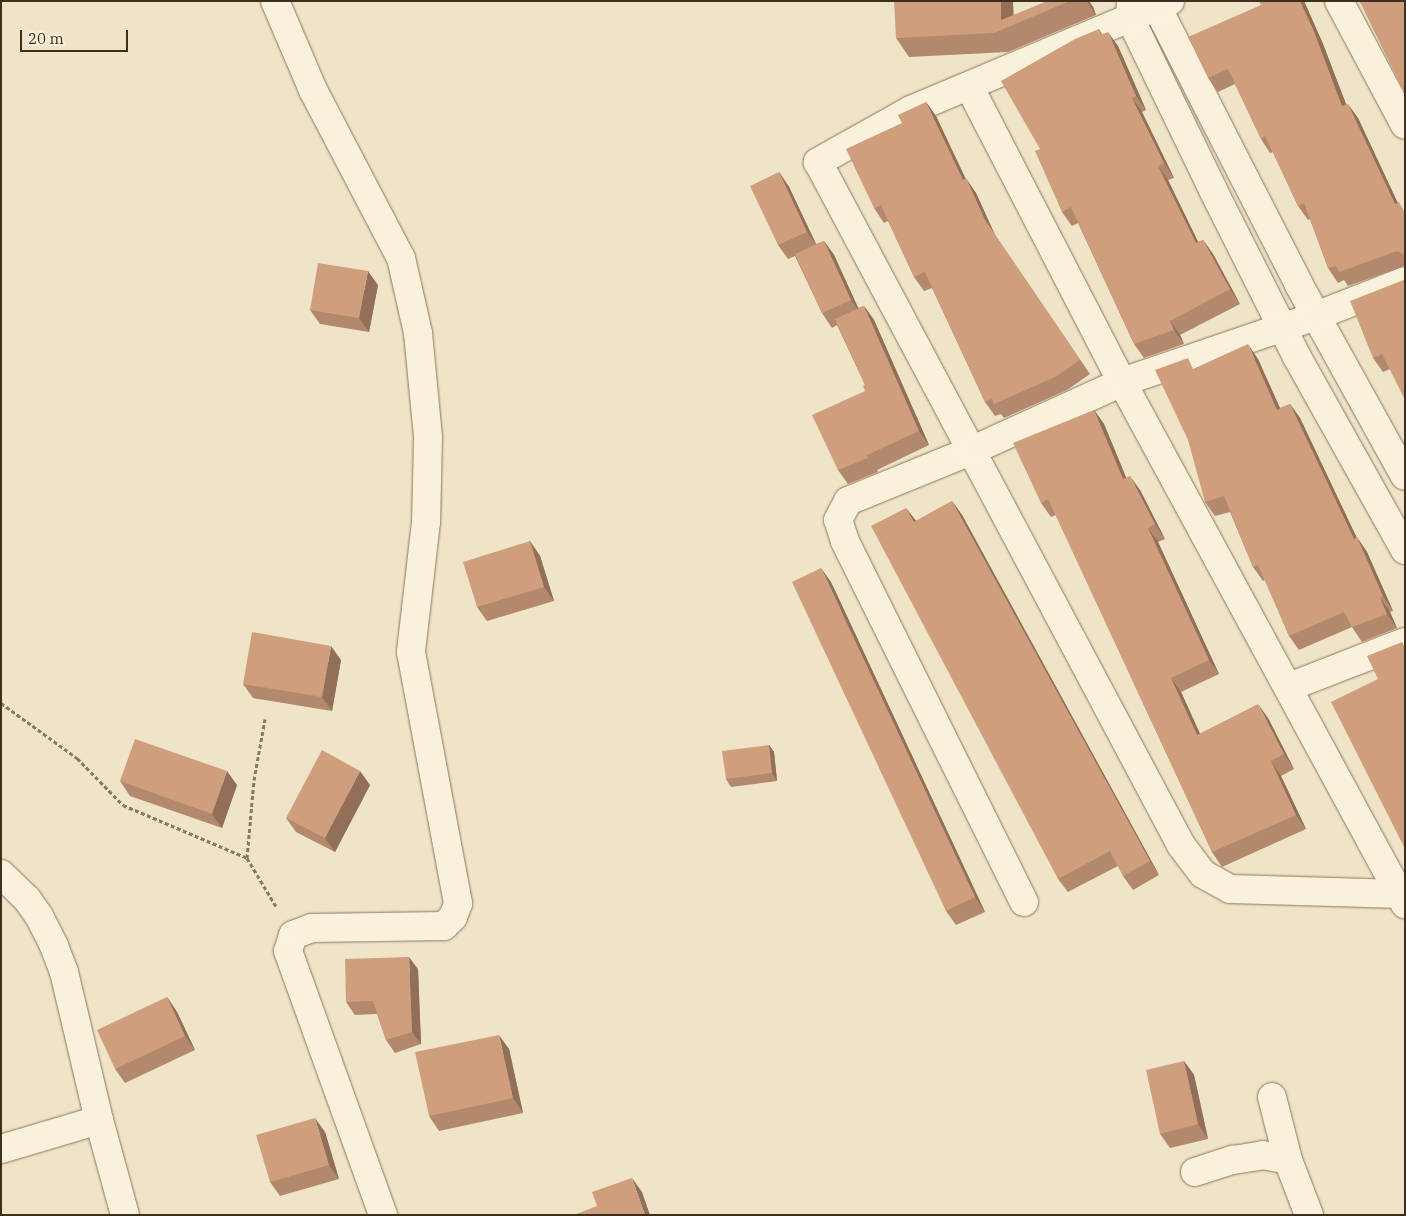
<!DOCTYPE html>
<style>
body{margin:0}
#map{position:relative;width:1406px;height:1216px;overflow:hidden;background:#f0e4c8;font-family:"IBM Plex Serif",serif}
div>[style]{position:absolute}
[style*='--x']{left:calc(var(--x)*1px);top:calc(var(--y)*1px);width:calc(var(--w)*1px);rotate:calc(var(--a)*1deg)}
.path>*{height:3px;margin-top:-1.5px;transform-origin:0;background:repeating-linear-gradient(90deg,#8d765c 0 4px,transparent 0 6.5px)}
.roads{filter:drop-shadow(0 0 1px #8d765c) drop-shadow(0 0 1px #8d765c)}
.minor>*{height:28px;margin:-14px;padding:0 14px;transform-origin:14px;border-radius:14px;background:#faf1dc}
.wall>*{inset:0;background:#b2896c}
.shaded-wall>*{inset:0;background:#916f58}
.building>*{inset:0;background:#cf9f7d}
span{translate:-50% -50%;white-space:nowrap;text-align:center;line-height:1.15;-webkit-text-stroke:4px #f7eed8;paint-order:stroke}
.frame{position:absolute;inset:0;border:2px solid #3d2e20;pointer-events:none}
.scale{position:absolute;left:20px;top:30px;width:108px;height:22px;box-sizing:border-box;border:2px solid #3d2e20;border-top:0;padding-left:6px;font-size:15px;line-height:18px;white-space:nowrap;color:#3d2e20;-webkit-text-stroke:4px #f7eed8;paint-order:stroke}
</style>
<div id="map">
<div class="path">
<div style="--x:1;--y:703;--w:94;--a:35.9"></div>
<div style="--x:77;--y:758;--w:66;--a:45.6"></div>
<div style="--x:123;--y:805;--w:135;--a:23.1"></div>
<div style="--x:247;--y:858;--w:58;--a:59"></div>
<div style="--x:247;--y:858;--w:78;--a:-84.9"></div>
<div style="--x:254;--y:780;--w:62;--a:-79.8"></div>
</div>
<div class="roads">
<div class="minor">
<div style="--x:275;--y:1;--w:97;--a:66.9"></div>
<div style="--x:313;--y:90;--w:190;--a:62.4"></div>
<div style="--x:401;--y:258;--w:77;--a:77.2"></div>
<div style="--x:418;--y:333;--w:104;--a:84.5"></div>
<div style="--x:428;--y:437;--w:85;--a:91.3"></div>
<div style="--x:426;--y:522;--w:131;--a:96.6"></div>
<div style="--x:411;--y:652;--w:256;--a:79.4"></div>
<div style="--x:458;--y:904;--w:14;--a:111"></div>
<div style="--x:453;--y:917;--w:13;--a:135"></div>
<div style="--x:444;--y:926;--w:132;--a:179.1"></div>
<div style="--x:312;--y:928;--w:20;--a:160"></div>
<div style="--x:293;--y:935;--w:17;--a:107"></div>
<div style="--x:288;--y:951;--w:281;--a:70.2"></div>
<div style="--x:1131;--y:1;--w:17;--a:93"></div>
<div style="--x:1130;--y:18;--w:191;--a:64.2"></div>
<div style="--x:1213;--y:190;--w:187;--a:63.3"></div>
<div style="--x:1297;--y:357;--w:221;--a:60.8"></div>
<div style="--x:1150;--y:1;--w:9;--a:41"></div>
<div style="--x:1157;--y:7;--w:312;--a:62.9"></div>
<div style="--x:1299;--y:285;--w:218;--a:61"></div>
<div style="--x:1170;--y:1;--w:281;--a:157.2"></div>
<div style="--x:911;--y:110;--w:107;--a:150.8"></div>
<div style="--x:818;--y:162;--w:773;--a:62.01"></div>
<div style="--x:1181;--y:845;--w:36;--a:53"></div>
<div style="--x:1203;--y:874;--w:31;--a:29"></div>
<div style="--x:1230;--y:889;--w:170;--a:1.7"></div>
<div style="--x:1339;--y:1;--w:140;--a:62"></div>
<div style="--x:969;--y:86;--w:333;--a:62.7"></div>
<div style="--x:1122;--y:382;--w:594;--a:61.54"></div>
<div style="--x:1289;--y:687;--w:124;--a:-21.2"></div>
<div style="--x:1;--y:874;--w:36;--a:44"></div>
<div style="--x:27;--y:899;--w:21;--a:55"></div>
<div style="--x:39;--y:916;--w:34;--a:63"></div>
<div style="--x:54;--y:946;--w:28;--a:69"></div>
<div style="--x:64;--y:972;--w:152;--a:76.7"></div>
<div style="--x:99;--y:1120;--w:98;--a:74.7"></div>
<div style="--x:1024;--y:902;--w:403;--a:-116.4"></div>
<div style="--x:845;--y:541;--w:22;--a:-108"></div>
<div style="--x:838;--y:520;--w:21;--a:-62"></div>
<div style="--x:848;--y:501;--w:135;--a:-22.2"></div>
<div style="--x:973;--y:450;--w:164;--a:-24.5"></div>
<div style="--x:1122;--y:382;--w:205;--a:-18.8"></div>
<div style="--x:1316;--y:316;--w:96;--a:-21.5"></div>
<div style="--x:1272;--y:1097;--w:65;--a:75.7"></div>
<div style="--x:1288;--y:1160;--w:59;--a:69.1"></div>
<div style="--x:1;--y:1149;--w:102;--a:-16.5"></div>
<div style="--x:1195;--y:1172;--w:40;--a:-18"></div>
<div style="--x:1233;--y:1160;--w:30;--a:-9"></div>
<div style="--x:1263;--y:1155;--w:25;--a:11"></div>
</div>
</div>
<div class="wall">
<div style="clip-path:polygon(1048px 1px,1089px 1px,1093px 7px,1096px 15px,1008px 52px,909px 57px,896px 38px,1014px 15px)"></div>
<div style="clip-path:polygon(1259px 1px,1304px 1px,1323px 44px,1346px 104px,1358px 118px,1397px 202px,1405px 213px,1405px 266px,1348px 286px,1344px 280px,1338px 283px,1328px 268px,1310px 219px,1308px 220px,1298px 206px,1273px 152px,1270px 153px,1261px 139px,1235px 84px,1218px 92px,1208px 78px,1261px 5px)"></div>
<div style="clip-path:polygon(1099px 29px,1102px 34px,1118px 46px,1146px 110px,1142px 112px,1174px 178px,1168px 180px,1198px 242px,1203px 240px,1213px 254px,1240px 304px,1180px 335px,1184px 344px,1144px 358px,1134px 344px,1078px 223px,1072px 226px,1062px 212px,1040px 149px)"></div>
<div style="clip-path:polygon(926px 102px,936px 116px,965px 179px,976px 193px,995px 235px,1090px 374px,1067px 390px,1004px 418px,1001px 414px,995px 416px,985px 402px,932px 288px,924px 291px,914px 277px,888px 221px,884px 223px,874px 208px,902px 123px)"></div>
<div style="clip-path:polygon(779px 172px,789px 187px,816px 244px,824px 241px,834px 255px,858px 308px,864px 306px,874px 320px,929px 445px,877px 470px,878px 472px,848px 484px,838px 470px,865px 391px,865px 385px,837px 325px,832px 328px,822px 313px,795px 256px,788px 259px,778px 245px)"></div>
<div style="clip-path:polygon(1401px 281px,1390px 369px,1383px 372px,1373px 358px)"></div>
<div style="clip-path:polygon(378px 285px,369px 332px,320px 324px,310px 310px)"></div>
<div style="clip-path:polygon(1258px 359px,1280px 408px,1290px 404px,1300px 418px,1357px 538px,1367px 552px,1393px 611px,1390px 612px,1397px 628px,1362px 642px,1352px 627px,1299px 650px,1289px 636px,1265px 580px,1263px 581px,1253px 567px,1230px 512px,1215px 516px,1205px 502px,1195px 368px)"></div>
<div style="clip-path:polygon(1094px 410px,1104px 424px,1126px 478px,1140px 490px,1165px 539px,1158px 542px,1219px 674px,1181px 692px,1200px 734px,1268px 718px,1294px 769px,1281px 776px,1306px 829px,1222px 867px,1212px 852px,1056px 515px,1051px 517px,1041px 503px)"></div>
<div style="clip-path:polygon(952px 501px,962px 515px,1159px 875px,1133px 890px,1123px 876px,1118px 866px,1068px 892px,1058px 879px,906px 508px,916px 521px)"></div>
<div style="clip-path:polygon(530px 541px,540px 556px,554px 601px,487px 621px,477px 607px)"></div>
<div style="clip-path:polygon(831px 582px,985px 912px,956px 925px,946px 911px)"></div>
<div style="clip-path:polygon(341px 660px,332px 711px,253px 698px,243px 684px)"></div>
<div style="clip-path:polygon(769px 745px,774px 752px,777px 781px,731px 787px,726px 779px)"></div>
<div style="clip-path:polygon(120px 781px,237px 785px,222px 828px,130px 796px)"></div>
<div style="clip-path:polygon(370px 785px,335px 852px,296px 832px,286px 818px)"></div>
<div style="clip-path:polygon(418px 969px,421px 1044px,395px 1053px,386px 1040px,377px 1014px,355px 1015px,346px 1002px)"></div>
<div style="clip-path:polygon(167px 997px,177px 1012px,195px 1050px,125px 1083px,115px 1069px)"></div>
<div style="clip-path:polygon(509px 1049px,523px 1113px,439px 1131px,429px 1116px)"></div>
<div style="clip-path:polygon(1184px 1061px,1194px 1075px,1208px 1139px,1170px 1148px,1160px 1134px)"></div>
<div style="clip-path:polygon(325px 1132px,339px 1179px,280px 1196px,270px 1182px)"></div>
</div>
<div class="shaded-wall">
<div style="clip-path:polygon(1001px 1px,1013px 1px,1014px 25px,1001px 20px)"></div>
<div style="clip-path:polygon(1087px 1px,1089px 1px,1093px 7px,1096px 15px)"></div>
<div style="clip-path:polygon(1300px 1px,1304px 1px,1323px 44px,1352px 120px,1342px 106px)"></div>
<div style="clip-path:polygon(1108px 32px,1118px 46px,1146px 110px,1136px 96px)"></div>
<div style="clip-path:polygon(1132px 98px,1142px 112px,1174px 178px,1164px 163px)"></div>
<div style="clip-path:polygon(926px 102px,936px 116px,973px 194px,963px 180px)"></div>
<div style="clip-path:polygon(1348px 104px,1358px 118px,1405px 218px,1395px 204px)"></div>
<div style="clip-path:polygon(1158px 166px,1168px 180px,1206px 258px,1196px 243px)"></div>
<div style="clip-path:polygon(779px 172px,789px 187px,817px 246px,807px 232px)"></div>
<div style="clip-path:polygon(966px 178px,976px 193px,995px 235px,1090px 374px,985px 220px)"></div>
<div style="clip-path:polygon(1203px 240px,1213px 254px,1240px 304px,1230px 289px)"></div>
<div style="clip-path:polygon(824px 241px,834px 255px,861px 314px,851px 300px)"></div>
<div style="clip-path:polygon(368px 271px,378px 285px,369px 332px,359px 318px)"></div>
<div style="clip-path:polygon(864px 306px,874px 320px,929px 445px,919px 431px)"></div>
<div style="clip-path:polygon(1170px 321px,1180px 335px,1184px 344px,1174px 330px)"></div>
<div style="clip-path:polygon(1248px 344px,1258px 359px,1287px 424px,1277px 410px)"></div>
<div style="clip-path:polygon(1290px 404px,1300px 418px,1361px 547px,1357px 537px,1367px 552px,1393px 611px,1383px 596px,1354px 539px)"></div>
<div style="clip-path:polygon(1094px 410px,1104px 424px,1133px 494px,1123px 479px)"></div>
<div style="clip-path:polygon(1130px 476px,1140px 490px,1165px 539px,1155px 524px)"></div>
<div style="clip-path:polygon(952px 501px,962px 515px,1159px 875px,1150px 861px)"></div>
<div style="clip-path:polygon(906px 508px,916px 521px,914px 522px)"></div>
<div style="clip-path:polygon(1148px 528px,1158px 542px,1219px 674px,1209px 660px)"></div>
<div style="clip-path:polygon(530px 541px,540px 556px,554px 601px,544px 587px)"></div>
<div style="clip-path:polygon(821px 568px,831px 582px,985px 912px,975px 897px)"></div>
<div style="clip-path:polygon(1380px 598px,1390px 612px,1397px 628px,1387px 614px)"></div>
<div style="clip-path:polygon(331px 646px,341px 660px,332px 711px,322px 697px)"></div>
<div style="clip-path:polygon(1171px 678px,1181px 692px,1207px 749px,1197px 735px)"></div>
<div style="clip-path:polygon(1258px 704px,1268px 718px,1294px 769px,1284px 754px)"></div>
<div style="clip-path:polygon(769px 745px,774px 752px,777px 781px,772px 773px)"></div>
<div style="clip-path:polygon(1271px 761px,1281px 776px,1306px 829px,1296px 815px)"></div>
<div style="clip-path:polygon(227px 771px,237px 785px,222px 828px,212px 814px)"></div>
<div style="clip-path:polygon(360px 771px,370px 785px,335px 852px,325px 838px)"></div>
<div style="clip-path:polygon(409px 957px,418px 969px,421px 1044px,412px 1032px)"></div>
<div style="clip-path:polygon(167px 997px,177px 1012px,195px 1050px,185px 1036px)"></div>
<div style="clip-path:polygon(499px 1035px,509px 1049px,523px 1113px,513px 1098px)"></div>
<div style="clip-path:polygon(1184px 1061px,1194px 1075px,1208px 1139px,1198px 1124px)"></div>
<div style="clip-path:polygon(315px 1118px,325px 1132px,339px 1179px,329px 1165px)"></div>
<div style="clip-path:polygon(632px 1178px,642px 1192px,650px 1215px,645px 1215px)"></div>
</div>
<div class="building">
<div style="clip-path:polygon(894px 1px,1001px 1px,1001px 20px,1048px 1px,1070px 1px,994px 33px,896px 38px)"></div>
<div style="clip-path:polygon(1259px 1px,1300px 1px,1313px 29px,1342px 106px,1348px 104px,1395px 204px,1399px 202px,1405px 213px,1405px 255px,1397px 251px,1339px 272px,1336px 266px,1328px 268px,1304px 203px,1298px 206px,1265px 136px,1261px 139px,1228px 69px,1208px 78px,1188px 37px,1261px 5px)"></div>
<div style="clip-path:polygon(1359px 1px,1405px 1px,1405px 95px,1361px 4px)"></div>
<div style="clip-path:polygon(1099px 29px,1101px 35px,1108px 32px,1136px 96px,1132px 98px,1164px 163px,1158px 166px,1196px 243px,1203px 240px,1230px 289px,1170px 321px,1174px 330px,1134px 344px,1071px 207px,1062px 212px,1035px 151px,1040px 149px,1001px 81px,1075px 39px)"></div>
<div style="clip-path:polygon(926px 102px,963px 180px,966px 178px,985px 220px,1080px 360px,1057px 376px,994px 404px,992px 399px,985px 402px,925px 272px,914px 277px,881px 205px,874px 208px,846px 149px,902px 123px,898px 115px)"></div>
<div style="clip-path:polygon(779px 172px,807px 232px,778px 245px,750px 186px)"></div>
<div style="clip-path:polygon(824px 241px,851px 300px,822px 313px,795px 254px)"></div>
<div style="clip-path:polygon(318px 263px,368px 271px,359px 318px,310px 310px)"></div>
<div style="clip-path:polygon(1405px 279px,1405px 400px,1382px 354px,1373px 358px,1350px 301px,1401px 281px)"></div>
<div style="clip-path:polygon(864px 306px,919px 431px,867px 455px,868px 458px,838px 470px,812px 415px,865px 391px,863px 386px,865px 385px,835px 319px)"></div>
<div style="clip-path:polygon(1248px 344px,1277px 410px,1290px 404px,1354px 539px,1357px 537px,1383px 596px,1380px 598px,1387px 614px,1352px 627px,1344px 612px,1289px 636px,1258px 565px,1253px 567px,1224px 496px,1205px 502px,1188px 440px,1155px 370px,1188px 358px,1193px 369px)"></div>
<div style="clip-path:polygon(1094px 410px,1123px 479px,1130px 476px,1155px 524px,1148px 528px,1209px 660px,1171px 678px,1197px 735px,1258px 704px,1284px 754px,1271px 761px,1296px 815px,1212px 852px,1048px 499px,1041px 503px,1013px 443px)"></div>
<div style="clip-path:polygon(952px 501px,1150px 861px,1123px 876px,1110px 851px,1058px 879px,871px 526px,906px 508px,914px 522px)"></div>
<div style="clip-path:polygon(530px 541px,544px 587px,477px 607px,463px 562px)"></div>
<div style="clip-path:polygon(821px 568px,975px 897px,946px 911px,792px 582px)"></div>
<div style="clip-path:polygon(252px 632px,331px 646px,322px 697px,243px 684px)"></div>
<div style="clip-path:polygon(1402px 642px,1405px 648px,1405px 849px,1331px 702px,1378px 679px,1367px 656px)"></div>
<div style="clip-path:polygon(135px 739px,227px 771px,212px 814px,120px 781px)"></div>
<div style="clip-path:polygon(769px 745px,772px 773px,726px 779px,722px 751px)"></div>
<div style="clip-path:polygon(322px 750px,360px 771px,325px 838px,286px 818px)"></div>
<div style="clip-path:polygon(409px 957px,412px 1032px,386px 1040px,373px 1001px,346px 1002px,345px 959px)"></div>
<div style="clip-path:polygon(167px 997px,185px 1036px,115px 1069px,97px 1030px)"></div>
<div style="clip-path:polygon(499px 1035px,513px 1098px,429px 1116px,415px 1052px)"></div>
<div style="clip-path:polygon(1184px 1061px,1198px 1124px,1160px 1134px,1146px 1070px)"></div>
<div style="clip-path:polygon(315px 1118px,329px 1165px,270px 1182px,256px 1135px)"></div>
<div style="clip-path:polygon(632px 1178px,645px 1215px,574px 1215px,597px 1206px,592px 1192px)"></div>
</div>
<div class="frame"></div>
<div class="scale">20 m</div>
</div>
